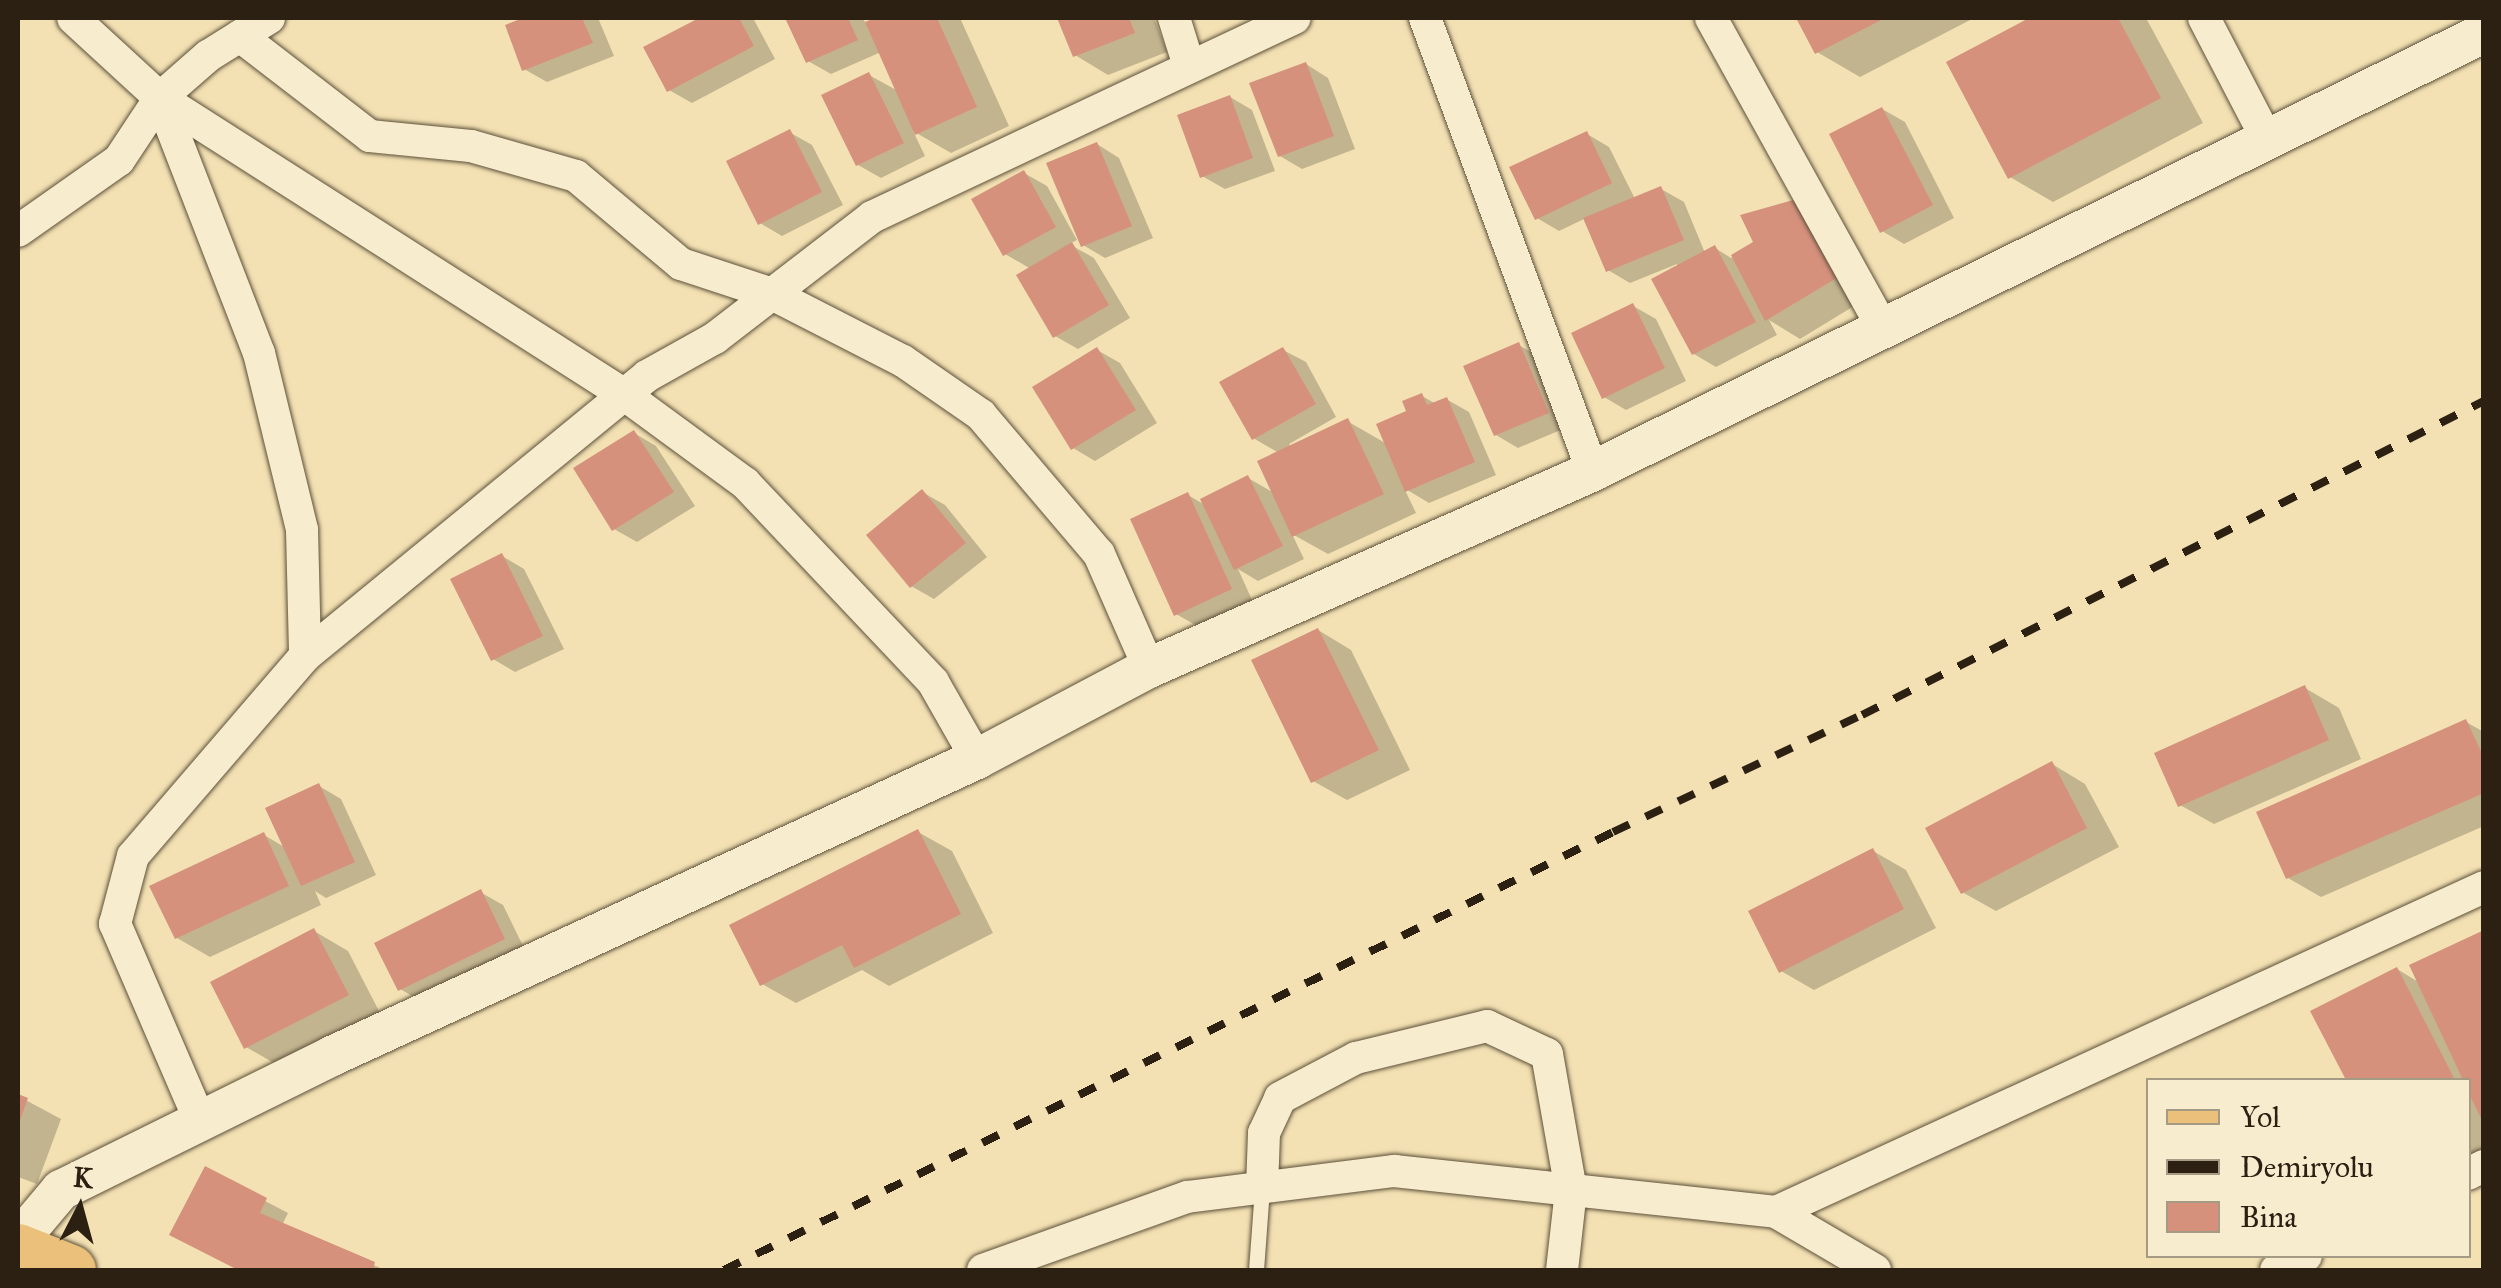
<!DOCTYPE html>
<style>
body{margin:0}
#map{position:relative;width:2501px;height:1288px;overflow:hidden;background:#f3e1b3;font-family:"IM FELL Great Primer",serif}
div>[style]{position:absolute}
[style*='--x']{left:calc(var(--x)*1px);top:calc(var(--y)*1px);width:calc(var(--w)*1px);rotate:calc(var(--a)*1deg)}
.shadow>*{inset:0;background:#0003}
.building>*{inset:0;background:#d6917d}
.roads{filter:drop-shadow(0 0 2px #5d503a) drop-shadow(0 0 2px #5d503a)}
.service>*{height:15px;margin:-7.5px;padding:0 7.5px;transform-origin:7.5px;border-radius:7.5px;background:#f7ecce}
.minor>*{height:32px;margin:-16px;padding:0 16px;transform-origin:16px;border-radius:16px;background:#f7ecce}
.tertiary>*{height:40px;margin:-20px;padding:0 20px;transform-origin:20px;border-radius:20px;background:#f7ecce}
.primary>*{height:50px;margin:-25px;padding:0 25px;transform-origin:25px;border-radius:25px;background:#eac07a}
.rail>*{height:8px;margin-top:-4px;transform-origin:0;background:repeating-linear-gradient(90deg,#2b2012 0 18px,transparent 0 36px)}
span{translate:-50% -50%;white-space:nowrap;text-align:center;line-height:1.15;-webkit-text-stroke:10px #f7ecce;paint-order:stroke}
.frame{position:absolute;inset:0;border:20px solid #2b2012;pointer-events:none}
.legend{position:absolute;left:2146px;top:1078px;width:325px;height:180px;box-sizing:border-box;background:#f7ecce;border:2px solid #a59a83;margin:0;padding:12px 18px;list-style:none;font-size:30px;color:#2b2012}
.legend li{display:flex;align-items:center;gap:20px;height:50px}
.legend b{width:50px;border:2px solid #a59a83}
.north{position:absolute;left:30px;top:1158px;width:100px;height:100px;-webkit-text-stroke:8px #f7ecce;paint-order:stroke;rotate:6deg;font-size:28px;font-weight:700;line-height:40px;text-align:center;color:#2b2012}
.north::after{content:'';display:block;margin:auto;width:35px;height:45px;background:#2b2012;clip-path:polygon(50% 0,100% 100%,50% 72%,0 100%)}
</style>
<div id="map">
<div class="shadow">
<div style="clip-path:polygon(530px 18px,598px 18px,614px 56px,547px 82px,524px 69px,508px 26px)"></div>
<div style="clip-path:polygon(705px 18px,753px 18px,775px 59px,692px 103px,669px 90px,647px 48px)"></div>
<div style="clip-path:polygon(788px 18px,863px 18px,866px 24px,881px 18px,960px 18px,1009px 126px,951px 153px,913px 131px,925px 156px,881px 178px,858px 165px,869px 75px,898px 91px,881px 52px,831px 74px,808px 61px)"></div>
<div style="clip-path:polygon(1060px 18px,1154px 18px,1167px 52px,1108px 75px,1075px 55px)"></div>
<div style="clip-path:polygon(1798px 18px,1974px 18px,1860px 77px,1817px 52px)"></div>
<div style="clip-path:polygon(2034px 18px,2146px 18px,2203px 123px,2053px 202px,2010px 177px,1949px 63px)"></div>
<div style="clip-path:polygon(1306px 64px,1328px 78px,1355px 149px,1302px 169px,1280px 156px)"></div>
<div style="clip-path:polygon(1230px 97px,1252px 110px,1275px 171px,1225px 189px,1202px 176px)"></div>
<div style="clip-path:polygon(1882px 109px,1905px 122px,1954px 218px,1904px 244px,1882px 231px)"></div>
<div style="clip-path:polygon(789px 132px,812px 145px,843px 205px,782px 236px,760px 223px)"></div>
<div style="clip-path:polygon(1587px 134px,1609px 147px,1635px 199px,1661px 189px,1684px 202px,1705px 253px,1715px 248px,1731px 258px,1756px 242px,1831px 221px,1872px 295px,1800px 339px,1769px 320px,1777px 335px,1716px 367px,1694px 354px,1677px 264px,1630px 283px,1608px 270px,1586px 218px,1559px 231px,1537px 218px)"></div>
<div style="clip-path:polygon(1097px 144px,1119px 158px,1153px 238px,1105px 258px,1083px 245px)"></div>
<div style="clip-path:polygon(1024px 173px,1047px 186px,1077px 240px,1069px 244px,1094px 258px,1130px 318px,1078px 349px,1055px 336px,1031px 269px,1005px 254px)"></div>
<div style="clip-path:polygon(1633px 306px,1656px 319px,1686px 381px,1626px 410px,1604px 397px)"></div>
<div style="clip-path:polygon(1519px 345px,1541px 358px,1570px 426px,1518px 448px,1496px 435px)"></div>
<div style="clip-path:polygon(1097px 350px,1120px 363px,1157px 423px,1095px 461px,1073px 448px)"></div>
<div style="clip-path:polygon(1283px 350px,1306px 362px,1336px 417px,1289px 444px,1291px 447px,1347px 421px,1387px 444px,1422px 396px,1436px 404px,1446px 399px,1469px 412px,1496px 475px,1429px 503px,1404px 488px,1416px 513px,1328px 554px,1292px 534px,1304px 559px,1258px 581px,1238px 569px,1253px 602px,1199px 627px,1176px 614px,1188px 495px,1205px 505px,1248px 478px,1274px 493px,1279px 453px,1253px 438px)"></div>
<div style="clip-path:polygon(634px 433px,656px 446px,695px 506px,637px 542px,614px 529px)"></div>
<div style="clip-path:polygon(922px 492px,945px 505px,987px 557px,934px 599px,911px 586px)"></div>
<div style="clip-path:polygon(502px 556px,524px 569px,564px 649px,515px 672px,493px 659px)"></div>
<div style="clip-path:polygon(1318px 630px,1351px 650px,1410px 770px,1347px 800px,1313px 781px)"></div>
<div style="clip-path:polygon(2305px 688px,2339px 708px,2361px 759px,2214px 824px,2180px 805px)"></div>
<div style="clip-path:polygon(2466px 722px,2484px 732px,2484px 826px,2321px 897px,2288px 878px)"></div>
<div style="clip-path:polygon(2052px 764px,2085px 784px,2119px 847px,1996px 911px,1962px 892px)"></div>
<div style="clip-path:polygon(319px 786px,341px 799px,376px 875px,326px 898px,315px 891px,321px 905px,210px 957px,177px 938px,264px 835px,286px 848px)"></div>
<div style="clip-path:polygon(918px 832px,952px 851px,993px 933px,889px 986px,862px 970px,796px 1003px,762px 984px)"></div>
<div style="clip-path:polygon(1873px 851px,1906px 870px,1936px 928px,1814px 990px,1781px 971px)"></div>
<div style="clip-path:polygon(480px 892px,503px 905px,526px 952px,423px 1002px,400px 989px)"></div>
<div style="clip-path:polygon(314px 931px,348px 951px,381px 1015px,279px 1066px,246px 1047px)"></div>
<div style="clip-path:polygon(2484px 933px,2484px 1150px,2468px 1158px,2468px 1080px,2349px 1080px,2314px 1012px,2397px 969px,2420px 983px)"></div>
<div style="clip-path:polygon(18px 1096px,61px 1119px,37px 1184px,18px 1177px)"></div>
<div style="clip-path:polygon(206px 1170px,288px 1213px,282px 1225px,385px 1270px,240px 1270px,195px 1247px)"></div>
</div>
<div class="building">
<div style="clip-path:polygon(523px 18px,582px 18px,593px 43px,522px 71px,505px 25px)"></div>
<div style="clip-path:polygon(699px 18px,739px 18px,754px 46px,667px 92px,643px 47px)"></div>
<div style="clip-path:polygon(785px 18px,848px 18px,858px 40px,806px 63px)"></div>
<div style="clip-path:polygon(875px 18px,937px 18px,977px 107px,915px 135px,865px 22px)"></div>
<div style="clip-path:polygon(1057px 18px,1129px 18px,1135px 33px,1073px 57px)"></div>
<div style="clip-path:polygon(1796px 18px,1885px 18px,1815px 54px)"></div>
<div style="clip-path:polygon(2029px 18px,2118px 18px,2161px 98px,2008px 179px,1946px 62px)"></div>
<div style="clip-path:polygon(1306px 62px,1334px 136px,1278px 157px,1249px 83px)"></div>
<div style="clip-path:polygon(869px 72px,904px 143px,856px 166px,821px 95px)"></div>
<div style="clip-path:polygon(1230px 95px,1253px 158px,1200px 178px,1177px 115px)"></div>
<div style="clip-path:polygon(1882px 107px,1933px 205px,1880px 233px,1829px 134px)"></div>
<div style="clip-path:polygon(790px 129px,822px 192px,758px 225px,726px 161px)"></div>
<div style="clip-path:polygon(1587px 131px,1612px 183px,1535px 220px,1509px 167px)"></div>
<div style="clip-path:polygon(1097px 142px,1132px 226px,1081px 247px,1046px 163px)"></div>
<div style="clip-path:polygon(1024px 170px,1056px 227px,1003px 256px,971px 199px)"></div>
<div style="clip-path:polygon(1661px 186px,1684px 240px,1606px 272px,1583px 218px)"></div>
<div style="clip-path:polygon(1797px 199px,1840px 276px,1765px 321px,1731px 255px,1753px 242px,1740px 215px)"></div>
<div style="clip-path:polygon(1072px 242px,1109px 305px,1053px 338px,1016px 275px)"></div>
<div style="clip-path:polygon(1715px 245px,1756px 322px,1692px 355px,1651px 279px)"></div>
<div style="clip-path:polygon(1633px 303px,1665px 368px,1602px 399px,1571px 333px)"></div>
<div style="clip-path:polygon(1519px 342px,1549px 413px,1494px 436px,1463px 366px)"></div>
<div style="clip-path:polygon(1097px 347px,1136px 410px,1071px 450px,1032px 387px)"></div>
<div style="clip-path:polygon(1283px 347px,1316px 404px,1252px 440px,1219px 382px)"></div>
<div style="clip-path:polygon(1422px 393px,1427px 405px,1447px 397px,1475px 462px,1405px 492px,1376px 424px,1406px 411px,1402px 401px)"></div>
<div style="clip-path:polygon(1348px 418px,1384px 494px,1292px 537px,1257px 461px)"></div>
<div style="clip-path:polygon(634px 430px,674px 492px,612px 531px,573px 468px)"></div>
<div style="clip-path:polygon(1248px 475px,1283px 546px,1234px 570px,1200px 499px)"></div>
<div style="clip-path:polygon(922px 489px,966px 543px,910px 588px,866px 535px)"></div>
<div style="clip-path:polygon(1188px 492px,1232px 589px,1174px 616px,1130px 519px)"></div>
<div style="clip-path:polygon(502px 553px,543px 636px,491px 661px,450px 579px)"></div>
<div style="clip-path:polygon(1318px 628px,1379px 750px,1311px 783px,1251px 660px)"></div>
<div style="clip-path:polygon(2305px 685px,2329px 740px,2178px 807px,2154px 753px)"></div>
<div style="clip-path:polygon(2466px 719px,2484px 758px,2484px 793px,2286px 879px,2256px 812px)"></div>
<div style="clip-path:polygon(2052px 761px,2087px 828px,1961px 894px,1925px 828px)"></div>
<div style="clip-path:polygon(319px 783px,355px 862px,301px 886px,265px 808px)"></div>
<div style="clip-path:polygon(918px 829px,961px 914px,854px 968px,842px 945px,760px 986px,729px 925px)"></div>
<div style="clip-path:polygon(264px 832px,289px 886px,175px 939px,149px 886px)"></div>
<div style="clip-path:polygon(1873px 848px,1904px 909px,1779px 973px,1748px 911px)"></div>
<div style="clip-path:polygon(481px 889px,505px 939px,398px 991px,374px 943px)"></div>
<div style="clip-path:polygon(314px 928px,349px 995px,244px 1049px,210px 982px)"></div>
<div style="clip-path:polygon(2484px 930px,2484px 1124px,2468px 1092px,2468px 1080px,2463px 1080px,2409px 965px)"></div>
<div style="clip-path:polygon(2397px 967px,2455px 1080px,2346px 1080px,2310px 1011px)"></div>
<div style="clip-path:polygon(18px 1094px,28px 1098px,18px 1126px)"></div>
<div style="clip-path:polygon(205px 1166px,267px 1198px,260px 1213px,375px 1262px,373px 1270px,238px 1270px,169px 1235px)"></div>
</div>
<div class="roads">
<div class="service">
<div style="--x:1256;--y:1270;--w:82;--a:-85.8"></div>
</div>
<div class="minor">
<div style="--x:73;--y:18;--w:118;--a:42.6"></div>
<div style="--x:160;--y:98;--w:552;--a:32.57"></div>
<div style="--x:625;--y:395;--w:149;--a:36.3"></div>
<div style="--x:745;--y:483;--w:274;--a:46.6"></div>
<div style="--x:933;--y:682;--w:89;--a:60.3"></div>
<div style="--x:1174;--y:18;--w:50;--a:72.6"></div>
<div style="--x:1425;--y:18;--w:483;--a:69.7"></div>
<div style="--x:1711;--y:18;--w:353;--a:61"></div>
<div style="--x:2204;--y:18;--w:134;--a:62.5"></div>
<div style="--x:240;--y:36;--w:164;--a:37.6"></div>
<div style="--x:370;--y:136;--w:101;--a:5.7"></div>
<div style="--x:471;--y:146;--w:109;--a:15.9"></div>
<div style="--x:576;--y:176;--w:137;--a:40"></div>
<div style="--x:681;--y:264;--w:96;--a:18.2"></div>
<div style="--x:772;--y:294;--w:147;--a:27.1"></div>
<div style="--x:903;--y:361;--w:95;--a:34.7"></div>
<div style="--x:981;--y:415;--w:182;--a:49.7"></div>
<div style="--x:1099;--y:554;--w:124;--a:66.3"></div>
<div style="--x:160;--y:98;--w:274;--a:68.8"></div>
<div style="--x:259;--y:353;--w:182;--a:76.3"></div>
<div style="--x:302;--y:530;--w:126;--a:88.6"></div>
<div style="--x:18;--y:231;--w:123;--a:-35.1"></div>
<div style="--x:119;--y:160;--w:74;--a:-56.5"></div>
<div style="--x:160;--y:98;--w:64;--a:-41.2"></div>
<div style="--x:208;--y:56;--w:72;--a:-31.9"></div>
<div style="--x:200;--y:1121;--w:215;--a:-113.3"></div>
<div style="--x:115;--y:924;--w:70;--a:-75.2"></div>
<div style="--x:133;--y:856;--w:264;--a:-49.3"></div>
<div style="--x:305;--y:656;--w:442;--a:-39.3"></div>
<div style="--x:647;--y:376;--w:78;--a:-29.2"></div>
<div style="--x:715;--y:338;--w:198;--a:-37.6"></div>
<div style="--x:872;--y:217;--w:467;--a:-25.2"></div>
<div style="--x:2468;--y:1174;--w:18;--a:-27"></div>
<div style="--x:1262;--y:1188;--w:55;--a:-87.9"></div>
<div style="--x:1264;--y:1133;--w:38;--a:-65"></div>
<div style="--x:1280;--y:1098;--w:86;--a:-27.8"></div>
<div style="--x:1356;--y:1058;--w:135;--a:-13.7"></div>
<div style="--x:1487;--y:1026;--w:66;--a:25"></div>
<div style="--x:1547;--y:1054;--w:138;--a:80"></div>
<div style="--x:1571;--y:1190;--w:81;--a:96.4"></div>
<div style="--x:1776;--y:1212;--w:779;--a:-24.66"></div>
<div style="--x:983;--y:1270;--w:217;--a:-19.7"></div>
<div style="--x:1187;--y:1197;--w:209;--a:-7.2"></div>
<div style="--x:1394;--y:1171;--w:384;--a:6.1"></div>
<div style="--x:1776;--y:1212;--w:115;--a:30.4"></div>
<div style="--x:2276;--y:1270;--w:33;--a:-25"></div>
</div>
<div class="tertiary">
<div style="--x:18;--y:1241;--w:67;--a:-49.9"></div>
<div style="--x:61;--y:1190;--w:302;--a:-26.3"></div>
<div style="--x:332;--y:1056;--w:710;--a:-24.72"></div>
<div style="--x:977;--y:759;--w:195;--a:-27.9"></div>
<div style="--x:1149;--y:668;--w:486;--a:-23.9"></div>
<div style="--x:1593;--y:471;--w:993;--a:-26.18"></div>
</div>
<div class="primary">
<div style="--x:18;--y:1249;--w:57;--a:21.6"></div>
</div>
</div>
<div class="rail">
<div style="--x:724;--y:1270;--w:991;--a:-26.23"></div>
<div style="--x:1613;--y:832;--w:275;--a:-25.2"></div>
<div style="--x:1862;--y:715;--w:697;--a:-26.79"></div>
</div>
<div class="frame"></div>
<ul class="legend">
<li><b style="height:12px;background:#eac07a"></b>Yol</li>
<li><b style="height:12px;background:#2b2012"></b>Demiryolu</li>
<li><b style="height:28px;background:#d6917d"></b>Bina</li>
</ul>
<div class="north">K</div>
</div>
